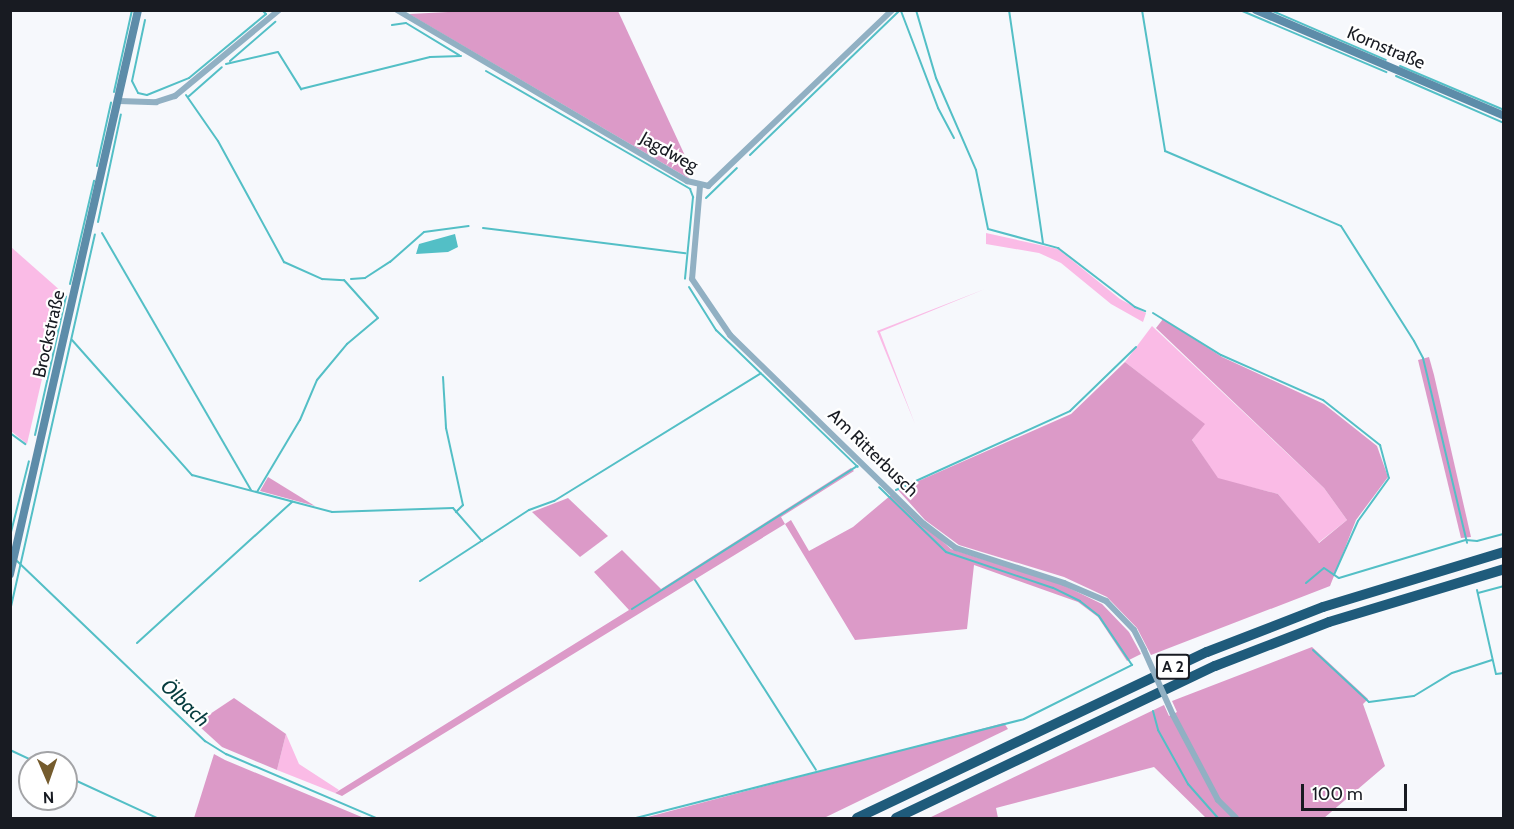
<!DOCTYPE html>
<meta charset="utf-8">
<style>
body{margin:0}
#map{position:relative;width:1514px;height:829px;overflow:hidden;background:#f6f8fc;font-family:Cabin,sans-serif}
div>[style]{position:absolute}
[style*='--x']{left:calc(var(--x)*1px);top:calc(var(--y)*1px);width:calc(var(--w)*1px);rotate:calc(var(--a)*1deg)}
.green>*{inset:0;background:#fabbe6}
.forest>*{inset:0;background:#dc9ac8}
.water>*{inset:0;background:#53bfc6}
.stream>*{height:2px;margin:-1px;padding:0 1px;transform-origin:1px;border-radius:1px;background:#53bfc6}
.street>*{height:6px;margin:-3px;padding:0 3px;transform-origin:3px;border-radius:3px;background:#91b0c3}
.secondary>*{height:8px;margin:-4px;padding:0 4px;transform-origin:4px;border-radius:4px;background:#5d8ca9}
.highway>*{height:10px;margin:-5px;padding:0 5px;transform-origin:5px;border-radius:5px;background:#1f5b7b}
.street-bridge>*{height:6px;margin:-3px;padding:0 3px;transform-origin:3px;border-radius:3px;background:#91b0c3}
span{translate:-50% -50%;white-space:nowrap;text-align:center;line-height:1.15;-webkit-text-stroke:4.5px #fff;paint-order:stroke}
.shield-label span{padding:2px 4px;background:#fff;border:2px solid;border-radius:4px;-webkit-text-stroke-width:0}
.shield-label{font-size:16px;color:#181b22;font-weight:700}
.street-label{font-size:18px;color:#181b22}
.water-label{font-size:20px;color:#073c3f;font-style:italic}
.frame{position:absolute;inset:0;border:12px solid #181b22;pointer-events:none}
.north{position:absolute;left:18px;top:751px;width:60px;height:60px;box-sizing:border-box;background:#fff;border:2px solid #a3a4a7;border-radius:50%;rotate:178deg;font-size:16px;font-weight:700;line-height:24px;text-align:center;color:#181b22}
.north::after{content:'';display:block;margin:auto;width:21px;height:27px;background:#755c2e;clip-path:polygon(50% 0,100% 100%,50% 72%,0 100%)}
.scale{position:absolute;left:1301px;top:784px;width:106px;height:27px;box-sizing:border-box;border:3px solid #181b22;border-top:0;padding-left:8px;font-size:18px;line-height:21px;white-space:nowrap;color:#181b22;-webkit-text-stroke:4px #fff;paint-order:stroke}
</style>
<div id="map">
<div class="green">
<div style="clip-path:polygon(986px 233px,1058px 249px,1120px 299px,1146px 313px,1143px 322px,1111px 304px,1061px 263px,1039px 253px,986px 244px)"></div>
<div style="clip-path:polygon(11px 247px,62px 292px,27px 444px,11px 431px)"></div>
<div style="clip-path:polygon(985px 289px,880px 332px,915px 424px,877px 331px)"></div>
<div style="clip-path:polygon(1152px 326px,1324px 488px,1347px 520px,1318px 543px,1278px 494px,1218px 479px,1192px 440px,1204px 424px,1125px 362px)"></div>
<div style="clip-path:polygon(286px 734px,299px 764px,339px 790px,335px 793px,277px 770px)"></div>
</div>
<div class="forest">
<div style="clip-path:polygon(487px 10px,618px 11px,693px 173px,688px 178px,409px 14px)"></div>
<div style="clip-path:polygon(1163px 319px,1222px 357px,1324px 404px,1377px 446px,1388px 477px,1356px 520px,1330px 586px,1151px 655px,1137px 628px,1107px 597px,1064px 577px,959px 545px,925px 520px,898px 490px,1071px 414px,1125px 362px,1205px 424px,1192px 440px,1218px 478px,1278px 494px,1319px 543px,1347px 520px,1324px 488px,1156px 328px)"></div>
<div style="clip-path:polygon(1429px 357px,1434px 375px,1471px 537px,1461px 538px,1418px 360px)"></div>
<div style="clip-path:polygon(851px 468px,854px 471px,781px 517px,785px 524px,791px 520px,809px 551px,853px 527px,891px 495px,951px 549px,1063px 585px,1102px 604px,1129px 632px,1141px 654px,1127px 661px,1098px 617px,1078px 602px,974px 565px,967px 629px,855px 640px,785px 524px,342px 796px,335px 793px,629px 610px,594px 572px,622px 550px,661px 589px)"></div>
<div style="clip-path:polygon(268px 477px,315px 506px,260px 491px)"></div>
<div style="clip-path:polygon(568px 498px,608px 536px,580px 557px,532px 512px)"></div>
<div style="clip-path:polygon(1312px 647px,1368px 699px,1363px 704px,1385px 766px,1324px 818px,1206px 818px,1154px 767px,996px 808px,998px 818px,929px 818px,1164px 705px,1169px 716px,1177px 712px,1172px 701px)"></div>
<div style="clip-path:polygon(234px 698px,286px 734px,277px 770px,222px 747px,200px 727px,201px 720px)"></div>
<div style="clip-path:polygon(1004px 723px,1008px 729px,824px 818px,644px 818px)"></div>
<div style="clip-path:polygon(214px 754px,225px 760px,364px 818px,194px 818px)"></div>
</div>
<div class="water">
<div style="clip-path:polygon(455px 234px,458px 247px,448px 252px,416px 254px,419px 244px)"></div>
</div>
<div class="stream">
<div style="--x:407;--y:10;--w:39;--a:0"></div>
<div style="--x:500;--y:10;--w:20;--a:0"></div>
<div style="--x:916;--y:10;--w:71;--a:73.6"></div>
<div style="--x:936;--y:78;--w:100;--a:66.5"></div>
<div style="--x:976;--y:170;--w:60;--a:78.5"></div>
<div style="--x:988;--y:229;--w:73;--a:15.2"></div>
<div style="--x:1058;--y:248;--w:97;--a:37.5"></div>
<div style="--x:1135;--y:307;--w:11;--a:22"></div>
<div style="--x:1009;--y:10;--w:235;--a:81.7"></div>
<div style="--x:1142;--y:10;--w:143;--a:80.7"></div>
<div style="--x:1165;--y:151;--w:191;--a:23.1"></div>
<div style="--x:1341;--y:226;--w:136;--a:57.6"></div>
<div style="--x:1414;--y:341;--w:19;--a:62"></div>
<div style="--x:1423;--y:358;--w:190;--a:76.6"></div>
<div style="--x:1240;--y:10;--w:159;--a:23"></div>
<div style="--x:1270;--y:10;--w:126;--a:23.3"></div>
<div style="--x:901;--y:11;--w:104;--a:69.1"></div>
<div style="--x:938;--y:108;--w:34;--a:62"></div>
<div style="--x:145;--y:20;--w:62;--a:102"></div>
<div style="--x:132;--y:81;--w:13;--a:63"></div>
<div style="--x:138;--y:93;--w:9;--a:13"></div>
<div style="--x:147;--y:95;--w:45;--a:-22"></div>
<div style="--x:189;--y:78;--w:100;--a:-39.7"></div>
<div style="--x:266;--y:14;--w:6;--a:-135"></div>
<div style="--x:392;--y:25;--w:14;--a:-8"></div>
<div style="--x:406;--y:23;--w:62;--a:31.1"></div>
<div style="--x:230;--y:61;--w:60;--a:-40.9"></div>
<div style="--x:226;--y:64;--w:53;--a:-13"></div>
<div style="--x:278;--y:52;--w:44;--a:58.1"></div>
<div style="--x:301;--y:89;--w:133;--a:-13.9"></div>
<div style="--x:430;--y:57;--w:31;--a:-2"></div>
<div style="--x:1400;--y:66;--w:113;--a:22.9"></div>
<div style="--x:486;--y:71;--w:236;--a:30"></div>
<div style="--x:690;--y:189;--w:9;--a:69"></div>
<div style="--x:693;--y:197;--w:82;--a:95.6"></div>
<div style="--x:1396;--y:76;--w:118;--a:23.5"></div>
<div style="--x:114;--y:92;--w:84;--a:-77.6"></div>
<div style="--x:186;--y:95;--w:56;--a:55.2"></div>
<div style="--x:218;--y:141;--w:138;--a:61.4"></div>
<div style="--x:284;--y:262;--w:42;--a:24.1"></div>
<div style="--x:322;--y:279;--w:22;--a:3"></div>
<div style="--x:188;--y:97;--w:45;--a:-41.4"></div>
<div style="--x:750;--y:155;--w:209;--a:-44"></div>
<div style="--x:97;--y:166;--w:65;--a:-77.5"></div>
<div style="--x:706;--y:198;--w:43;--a:-44.1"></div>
<div style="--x:98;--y:222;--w:110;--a:-78"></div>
<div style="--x:483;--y:228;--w:204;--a:7.1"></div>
<div style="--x:102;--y:233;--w:297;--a:59.9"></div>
<div style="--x:351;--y:279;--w:14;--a:-4"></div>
<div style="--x:365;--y:278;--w:30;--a:-33"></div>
<div style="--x:390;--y:262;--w:45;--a:-41.4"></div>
<div style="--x:424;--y:232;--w:45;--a:-7.6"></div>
<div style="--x:70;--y:284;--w:106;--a:-76.9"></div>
<div style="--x:689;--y:287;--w:51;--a:57.9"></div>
<div style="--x:716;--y:330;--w:197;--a:44"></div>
<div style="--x:1153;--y:313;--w:80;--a:31.7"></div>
<div style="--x:1221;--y:355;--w:111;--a:23.8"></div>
<div style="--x:1323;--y:400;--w:73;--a:38.3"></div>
<div style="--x:1380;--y:445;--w:34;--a:75"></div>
<div style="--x:1389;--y:478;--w:53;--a:125.8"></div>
<div style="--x:1358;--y:521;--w:59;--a:114"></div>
<div style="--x:72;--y:340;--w:181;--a:48.4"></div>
<div style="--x:192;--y:475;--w:145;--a:14.8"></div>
<div style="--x:332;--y:512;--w:121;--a:-1.9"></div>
<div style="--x:453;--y:508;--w:44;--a:48.7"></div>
<div style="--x:443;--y:377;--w:51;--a:86.6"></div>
<div style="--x:446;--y:428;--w:79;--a:77.6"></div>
<div style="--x:463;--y:505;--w:10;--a:135"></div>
<div style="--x:10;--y:433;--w:19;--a:36"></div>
<div style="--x:35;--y:435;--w:142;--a:-77.4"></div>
<div style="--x:896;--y:490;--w:191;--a:-24.4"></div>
<div style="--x:1070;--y:411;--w:92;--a:-44.1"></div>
<div style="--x:257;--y:492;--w:84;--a:-59.2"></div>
<div style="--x:300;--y:420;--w:43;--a:-67"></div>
<div style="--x:317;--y:380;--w:47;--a:-50.2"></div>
<div style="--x:347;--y:344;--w:40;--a:-40"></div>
<div style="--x:378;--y:318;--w:51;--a:-131.8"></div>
<div style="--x:10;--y:536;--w:77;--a:-75.8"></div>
<div style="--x:16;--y:560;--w:262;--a:43.8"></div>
<div style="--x:205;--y:741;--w:25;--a:32"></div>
<div style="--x:226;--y:754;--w:163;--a:23.1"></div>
<div style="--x:695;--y:580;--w:225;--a:57.5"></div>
<div style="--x:420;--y:581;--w:130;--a:-33.1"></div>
<div style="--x:529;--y:510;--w:27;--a:-20"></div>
<div style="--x:554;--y:501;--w:243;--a:-31.7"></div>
<div style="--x:1306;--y:583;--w:23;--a:-40"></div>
<div style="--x:1324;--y:568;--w:18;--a:34"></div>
<div style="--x:1339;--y:578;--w:133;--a:-16.7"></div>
<div style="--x:1466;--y:540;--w:11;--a:5"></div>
<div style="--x:1477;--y:541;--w:28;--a:-15"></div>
<div style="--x:1477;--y:590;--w:86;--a:77.3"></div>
<div style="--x:1496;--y:674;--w:8;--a:-7"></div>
<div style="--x:1478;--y:593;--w:27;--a:-15"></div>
<div style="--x:632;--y:609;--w:267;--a:-32.4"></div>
<div style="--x:10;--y:611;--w:386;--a:-77.3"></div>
<div style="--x:137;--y:643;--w:210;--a:-42.3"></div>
<div style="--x:1313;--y:650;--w:76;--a:42.9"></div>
<div style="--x:1369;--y:702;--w:45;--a:-7.6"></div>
<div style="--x:1414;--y:696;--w:44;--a:-31.2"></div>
<div style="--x:1452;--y:673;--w:42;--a:-18"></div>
<div style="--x:1153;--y:711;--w:20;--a:75"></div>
<div style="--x:1158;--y:730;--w:62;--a:60.9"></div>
<div style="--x:1188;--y:784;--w:45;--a:48.6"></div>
<div style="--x:10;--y:750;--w:31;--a:25"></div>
<div style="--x:66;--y:776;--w:100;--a:24.8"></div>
<div style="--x:636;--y:818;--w:400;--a:-14.3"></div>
<div style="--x:1024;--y:719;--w:121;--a:-26.6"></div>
<div style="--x:1132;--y:665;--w:59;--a:-124"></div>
<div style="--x:1099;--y:616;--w:24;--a:-142"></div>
<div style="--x:1080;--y:601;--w:30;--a:-154"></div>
<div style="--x:1053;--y:588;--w:113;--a:-161.4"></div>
<div style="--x:946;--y:552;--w:93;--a:-135.9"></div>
</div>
<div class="street">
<div style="--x:397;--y:10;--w:337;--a:30.5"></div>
<div style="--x:687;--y:181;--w:22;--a:13"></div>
<div style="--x:708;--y:186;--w:255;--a:-43.7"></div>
<div style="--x:119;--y:101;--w:37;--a:2"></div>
<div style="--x:156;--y:102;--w:20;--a:-18"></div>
<div style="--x:175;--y:96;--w:135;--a:-39.6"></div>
<div style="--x:700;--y:186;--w:93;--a:94.9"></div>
<div style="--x:692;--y:279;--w:68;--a:55.8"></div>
<div style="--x:730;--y:335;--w:271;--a:44.3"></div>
<div style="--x:924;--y:524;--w:40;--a:37"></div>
<div style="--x:956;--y:548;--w:114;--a:18"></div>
<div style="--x:1064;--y:583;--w:46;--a:23.2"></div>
<div style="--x:1106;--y:601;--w:40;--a:46"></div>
<div style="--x:1134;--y:630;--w:22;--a:63"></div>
<div style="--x:1173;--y:715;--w:96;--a:62.1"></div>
<div style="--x:1218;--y:800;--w:25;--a:45"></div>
</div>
<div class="secondary">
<div style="--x:1256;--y:10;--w:270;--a:23.1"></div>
<div style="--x:10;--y:574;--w:578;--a:-77.21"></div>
</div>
<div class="highway">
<div style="--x:857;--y:818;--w:387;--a:-25.4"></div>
<div style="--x:1207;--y:652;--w:124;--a:-21.2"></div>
<div style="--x:1323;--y:607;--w:189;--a:-16.9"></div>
<div style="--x:896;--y:818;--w:353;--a:-25.5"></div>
<div style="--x:1215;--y:666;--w:122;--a:-21.1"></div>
<div style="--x:1329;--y:622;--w:183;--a:-16.8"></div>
</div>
<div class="street-bridge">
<div style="--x:1144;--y:650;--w:71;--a:66"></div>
</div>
<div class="shield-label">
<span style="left:1173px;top:667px">A 2</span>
</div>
<div class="street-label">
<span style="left:1386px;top:48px;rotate:23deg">Kornstraße</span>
<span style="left:669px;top:152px;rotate:29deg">Jagdweg</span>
<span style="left:49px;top:334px;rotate:-77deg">Brockstraße</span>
<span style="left:873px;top:453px;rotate:44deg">Am Ritterbusch</span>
</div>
<div class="water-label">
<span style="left:185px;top:703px;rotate:44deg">Ölbach</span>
</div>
<div class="frame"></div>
<div class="north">N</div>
<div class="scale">100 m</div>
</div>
